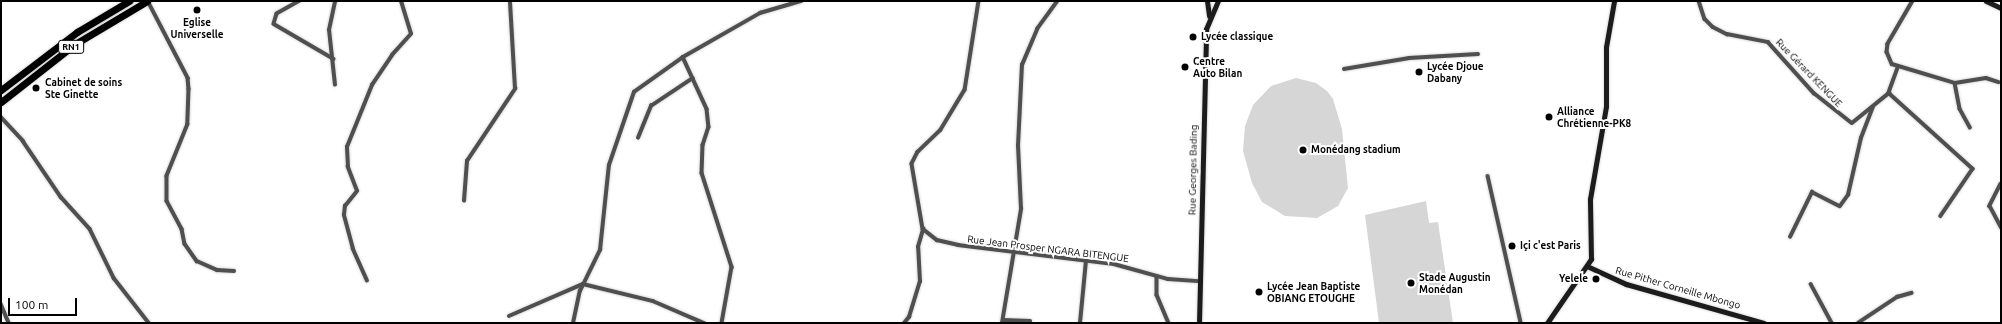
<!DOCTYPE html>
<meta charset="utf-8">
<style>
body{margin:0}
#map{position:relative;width:2002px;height:324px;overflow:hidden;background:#fff;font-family:Ubuntu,sans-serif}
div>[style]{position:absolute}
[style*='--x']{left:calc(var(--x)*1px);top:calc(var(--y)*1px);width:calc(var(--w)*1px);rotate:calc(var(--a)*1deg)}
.green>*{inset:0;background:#d6d6d6}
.roads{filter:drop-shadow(0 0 1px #dbdbdb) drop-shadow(0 0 1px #dbdbdb)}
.street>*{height:3.5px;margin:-1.75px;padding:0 1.75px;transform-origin:1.75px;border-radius:1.75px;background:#4f4f4f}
.secondary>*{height:5px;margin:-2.5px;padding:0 2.5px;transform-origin:2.5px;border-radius:2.5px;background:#1c1c1c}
.highway>*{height:7px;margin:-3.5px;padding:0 3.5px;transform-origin:3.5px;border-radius:3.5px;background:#000}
.dots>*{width:11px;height:11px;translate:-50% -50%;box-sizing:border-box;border:2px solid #fff;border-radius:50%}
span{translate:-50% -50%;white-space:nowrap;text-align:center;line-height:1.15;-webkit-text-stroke:4px #fff;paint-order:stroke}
.shield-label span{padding:1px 3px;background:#fff;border:1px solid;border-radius:3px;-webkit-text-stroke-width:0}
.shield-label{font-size:9px;color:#000;font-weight:700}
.poi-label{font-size:10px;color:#000;font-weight:700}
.left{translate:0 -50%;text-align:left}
.right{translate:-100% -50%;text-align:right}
.street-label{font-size:10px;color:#000}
.frame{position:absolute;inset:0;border:2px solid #000;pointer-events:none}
.scale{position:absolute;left:8px;top:298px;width:69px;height:18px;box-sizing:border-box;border:2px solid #000;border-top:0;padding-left:5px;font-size:12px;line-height:14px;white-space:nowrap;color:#000;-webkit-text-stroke:3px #fff;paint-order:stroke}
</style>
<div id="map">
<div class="green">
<div style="clip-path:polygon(139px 1px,73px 41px,1px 98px,72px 39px)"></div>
<div style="clip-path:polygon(1296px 78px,1316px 83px,1327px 91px,1333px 99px,1342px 129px,1348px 188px,1338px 206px,1317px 218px,1285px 216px,1262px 202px,1252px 183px,1243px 151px,1245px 126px,1253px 105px,1271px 86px)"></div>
<div style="clip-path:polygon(1426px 201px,1429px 223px,1438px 222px,1453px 323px,1379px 323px,1365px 215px)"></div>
</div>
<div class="roads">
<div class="street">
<div style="--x:148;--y:1;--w:87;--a:62.5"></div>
<div style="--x:188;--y:78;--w:11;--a:85"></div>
<div style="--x:189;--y:89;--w:35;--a:92"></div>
<div style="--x:188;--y:124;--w:56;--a:112"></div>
<div style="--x:167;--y:176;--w:25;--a:90"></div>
<div style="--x:167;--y:201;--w:32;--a:62"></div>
<div style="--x:182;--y:229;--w:15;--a:79"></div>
<div style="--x:185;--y:244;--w:21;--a:55"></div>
<div style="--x:197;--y:261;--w:22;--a:24"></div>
<div style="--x:217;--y:270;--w:17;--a:3"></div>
<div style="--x:300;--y:1;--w:26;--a:151"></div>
<div style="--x:277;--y:14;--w:10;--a:107"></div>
<div style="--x:274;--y:24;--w:69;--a:30.3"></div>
<div style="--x:979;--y:1;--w:90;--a:98.9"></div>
<div style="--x:965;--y:90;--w:47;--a:121"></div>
<div style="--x:941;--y:130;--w:32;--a:136"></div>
<div style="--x:918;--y:152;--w:13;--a:117"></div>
<div style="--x:912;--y:164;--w:66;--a:80.4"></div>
<div style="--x:923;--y:229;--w:18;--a:38"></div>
<div style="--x:937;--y:240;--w:22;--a:13"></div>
<div style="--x:958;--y:245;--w:157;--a:6.9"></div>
<div style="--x:1114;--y:264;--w:56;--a:15.5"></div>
<div style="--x:1168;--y:279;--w:30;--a:4"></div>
<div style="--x:1699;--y:1;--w:19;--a:72"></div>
<div style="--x:1705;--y:19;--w:11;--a:45"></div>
<div style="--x:1713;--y:27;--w:16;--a:27"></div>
<div style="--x:1727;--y:34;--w:42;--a:11"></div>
<div style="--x:1768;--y:42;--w:69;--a:48"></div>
<div style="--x:1814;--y:93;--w:48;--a:38.3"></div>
<div style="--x:1852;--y:123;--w:48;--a:-39"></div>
<div style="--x:1913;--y:1;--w:50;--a:120.2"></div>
<div style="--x:1888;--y:44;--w:8;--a:97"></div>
<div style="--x:1887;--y:52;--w:13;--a:67"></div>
<div style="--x:1892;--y:64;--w:66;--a:16.8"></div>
<div style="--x:1955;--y:83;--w:26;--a:79"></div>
<div style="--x:1960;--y:109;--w:21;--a:61"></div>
<div style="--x:683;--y:57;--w:57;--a:65.2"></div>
<div style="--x:707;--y:109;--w:18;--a:84"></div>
<div style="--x:709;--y:127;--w:19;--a:108"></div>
<div style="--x:703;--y:145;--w:28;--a:92"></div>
<div style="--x:702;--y:173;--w:99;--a:72.3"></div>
<div style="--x:732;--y:267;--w:57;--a:100.1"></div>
<div style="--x:1898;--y:68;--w:27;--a:110"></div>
<div style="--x:1889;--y:93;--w:113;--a:42.1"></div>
<div style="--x:1973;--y:169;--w:57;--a:124.2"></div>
<div style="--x:1344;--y:69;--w:66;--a:-9.6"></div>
<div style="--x:1409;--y:58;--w:69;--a:-3.3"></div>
<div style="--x:1955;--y:83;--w:31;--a:-9"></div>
<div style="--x:1986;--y:78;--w:13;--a:18"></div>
<div style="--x:335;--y:85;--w:55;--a:-96.2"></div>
<div style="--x:329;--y:30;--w:30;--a:-78"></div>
<div style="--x:1;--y:117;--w:33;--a:47"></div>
<div style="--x:23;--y:141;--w:68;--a:55.8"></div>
<div style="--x:61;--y:197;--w:43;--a:47.8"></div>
<div style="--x:90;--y:229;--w:55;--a:63.9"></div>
<div style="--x:114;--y:278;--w:57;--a:52.1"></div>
<div style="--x:638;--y:138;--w:35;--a:-68"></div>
<div style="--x:651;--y:106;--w:50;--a:-33.7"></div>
<div style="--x:1488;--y:176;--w:151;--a:77.3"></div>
<div style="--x:2001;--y:184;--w:25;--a:117"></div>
<div style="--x:1990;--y:206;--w:24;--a:62"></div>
<div style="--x:464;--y:201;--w:40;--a:-85.7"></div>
<div style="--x:467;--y:161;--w:87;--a:-56.3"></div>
<div style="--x:515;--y:89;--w:88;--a:-93.3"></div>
<div style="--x:1790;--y:237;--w:50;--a:-63.9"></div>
<div style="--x:1812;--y:192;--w:31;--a:27"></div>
<div style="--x:1840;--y:206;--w:14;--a:-54"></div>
<div style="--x:1848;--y:195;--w:58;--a:-77.2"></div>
<div style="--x:1861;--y:138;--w:33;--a:-69"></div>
<div style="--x:1157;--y:276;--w:19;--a:90"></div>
<div style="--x:1157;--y:295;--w:30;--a:67"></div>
<div style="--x:367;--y:281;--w:35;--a:-114"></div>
<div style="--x:353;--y:249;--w:35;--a:-105"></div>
<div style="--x:344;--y:215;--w:9;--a:-84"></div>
<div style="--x:345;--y:206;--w:19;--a:-51"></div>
<div style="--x:357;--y:191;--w:26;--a:-111"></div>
<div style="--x:348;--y:167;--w:20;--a:-93"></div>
<div style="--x:347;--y:147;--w:67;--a:-68"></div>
<div style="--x:372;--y:85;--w:36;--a:-56"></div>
<div style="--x:392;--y:55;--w:28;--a:-48"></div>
<div style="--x:411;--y:34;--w:34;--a:-107"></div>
<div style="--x:1811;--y:284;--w:44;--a:61.7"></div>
<div style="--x:1;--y:304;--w:21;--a:67"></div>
<div style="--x:509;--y:316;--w:81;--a:-23.4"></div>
<div style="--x:583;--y:284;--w:72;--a:13.7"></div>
<div style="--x:653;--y:301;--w:56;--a:23.3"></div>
<div style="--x:1003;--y:320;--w:27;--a:2"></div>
<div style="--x:573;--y:323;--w:33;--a:-78"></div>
<div style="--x:580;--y:291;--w:46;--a:-64"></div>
<div style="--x:600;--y:250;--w:85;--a:-84"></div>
<div style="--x:609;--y:165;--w:77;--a:-71.1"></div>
<div style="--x:634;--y:92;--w:60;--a:-35.5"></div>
<div style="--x:683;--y:57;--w:89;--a:-29.7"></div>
<div style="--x:760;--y:13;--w:43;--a:-16.3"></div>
<div style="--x:904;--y:323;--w:8;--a:-50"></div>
<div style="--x:909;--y:317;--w:37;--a:-73"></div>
<div style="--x:920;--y:282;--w:35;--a:-93"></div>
<div style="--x:918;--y:247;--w:19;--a:-74"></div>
<div style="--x:1002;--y:323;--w:116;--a:-80.5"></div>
<div style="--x:1021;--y:209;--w:63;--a:-92.7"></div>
<div style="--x:1018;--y:146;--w:81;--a:-87.2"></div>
<div style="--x:1022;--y:65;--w:39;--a:-67"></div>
<div style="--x:1037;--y:29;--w:34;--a:-54"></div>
<div style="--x:1080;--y:323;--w:62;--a:-84.5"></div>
<div style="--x:1858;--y:323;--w:47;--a:-33.7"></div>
<div style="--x:1897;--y:297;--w:15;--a:-16"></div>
</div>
<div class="secondary">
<div style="--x:1207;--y:1;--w:15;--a:82"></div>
<div style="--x:1986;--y:1;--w:17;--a:25"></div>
<div style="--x:1589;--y:267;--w:41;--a:24.7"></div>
<div style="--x:1626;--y:284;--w:143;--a:15.8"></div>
<div style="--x:1199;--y:323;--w:294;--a:-88.6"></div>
<div style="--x:1206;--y:29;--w:30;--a:-67"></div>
<div style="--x:1547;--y:323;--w:78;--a:-55.5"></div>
<div style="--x:1591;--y:259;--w:60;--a:-91"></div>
<div style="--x:1590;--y:199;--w:94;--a:-80.2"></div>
<div style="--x:1606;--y:106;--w:59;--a:-90"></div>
<div style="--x:1606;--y:47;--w:47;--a:-80.1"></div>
</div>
<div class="highway">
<div style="--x:1;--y:90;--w:96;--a:-37.3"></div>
<div style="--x:77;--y:32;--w:61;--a:-30.8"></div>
<div style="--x:1;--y:102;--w:94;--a:-38.1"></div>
<div style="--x:75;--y:44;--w:84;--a:-30.8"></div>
</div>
</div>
<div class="dots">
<div style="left:197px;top:10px;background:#000"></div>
<div style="left:1193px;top:37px;background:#000"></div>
<div style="left:1185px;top:67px;background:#000"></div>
<div style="left:1419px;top:72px;background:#000"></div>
<div style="left:36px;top:88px;background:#000"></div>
<div style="left:1549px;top:117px;background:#000"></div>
<div style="left:1303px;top:150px;background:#000"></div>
<div style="left:1512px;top:246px;background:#000"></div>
<div style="left:1596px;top:279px;background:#000"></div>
<div style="left:1411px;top:283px;background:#000"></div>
<div style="left:1259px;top:292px;background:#000"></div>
</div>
<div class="shield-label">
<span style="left:71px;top:47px">RN1</span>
</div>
<div class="poi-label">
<span style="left:197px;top:28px">Eglise<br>Universelle</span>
<span class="left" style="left:1201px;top:37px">Lycée classique</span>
<span class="left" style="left:1193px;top:67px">Centre<br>Auto Bilan</span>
<span class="left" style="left:1427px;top:72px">Lycée Djoue<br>Dabany</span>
<span class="left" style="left:45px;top:88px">Cabinet de soins<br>Ste Ginette</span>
<span class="left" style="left:1557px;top:117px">Alliance<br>Chrétienne-PK8</span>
<span class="left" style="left:1311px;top:150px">Monédang stadium</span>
<span class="left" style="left:1520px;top:246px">Içi c'est Paris</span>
<span class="left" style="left:1419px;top:283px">Stade Augustin<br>Monédan</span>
<span class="right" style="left:1588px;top:279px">Yelele</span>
<span class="left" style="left:1267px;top:292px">Lycée Jean Baptiste<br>OBIANG ETOUGHE</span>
</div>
<div class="street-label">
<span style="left:1809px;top:73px;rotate:46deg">Rue Gérard KENGUE</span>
<span style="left:1193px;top:170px;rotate:-89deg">Rue Georges Bading</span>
<span style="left:1048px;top:249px;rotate:7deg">Rue Jean Prosper NGARA BITENGUE</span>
<span style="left:1678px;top:288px;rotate:16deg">Rue Pither Corneille Mbongo</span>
</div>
<div class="frame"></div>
<div class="scale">100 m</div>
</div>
